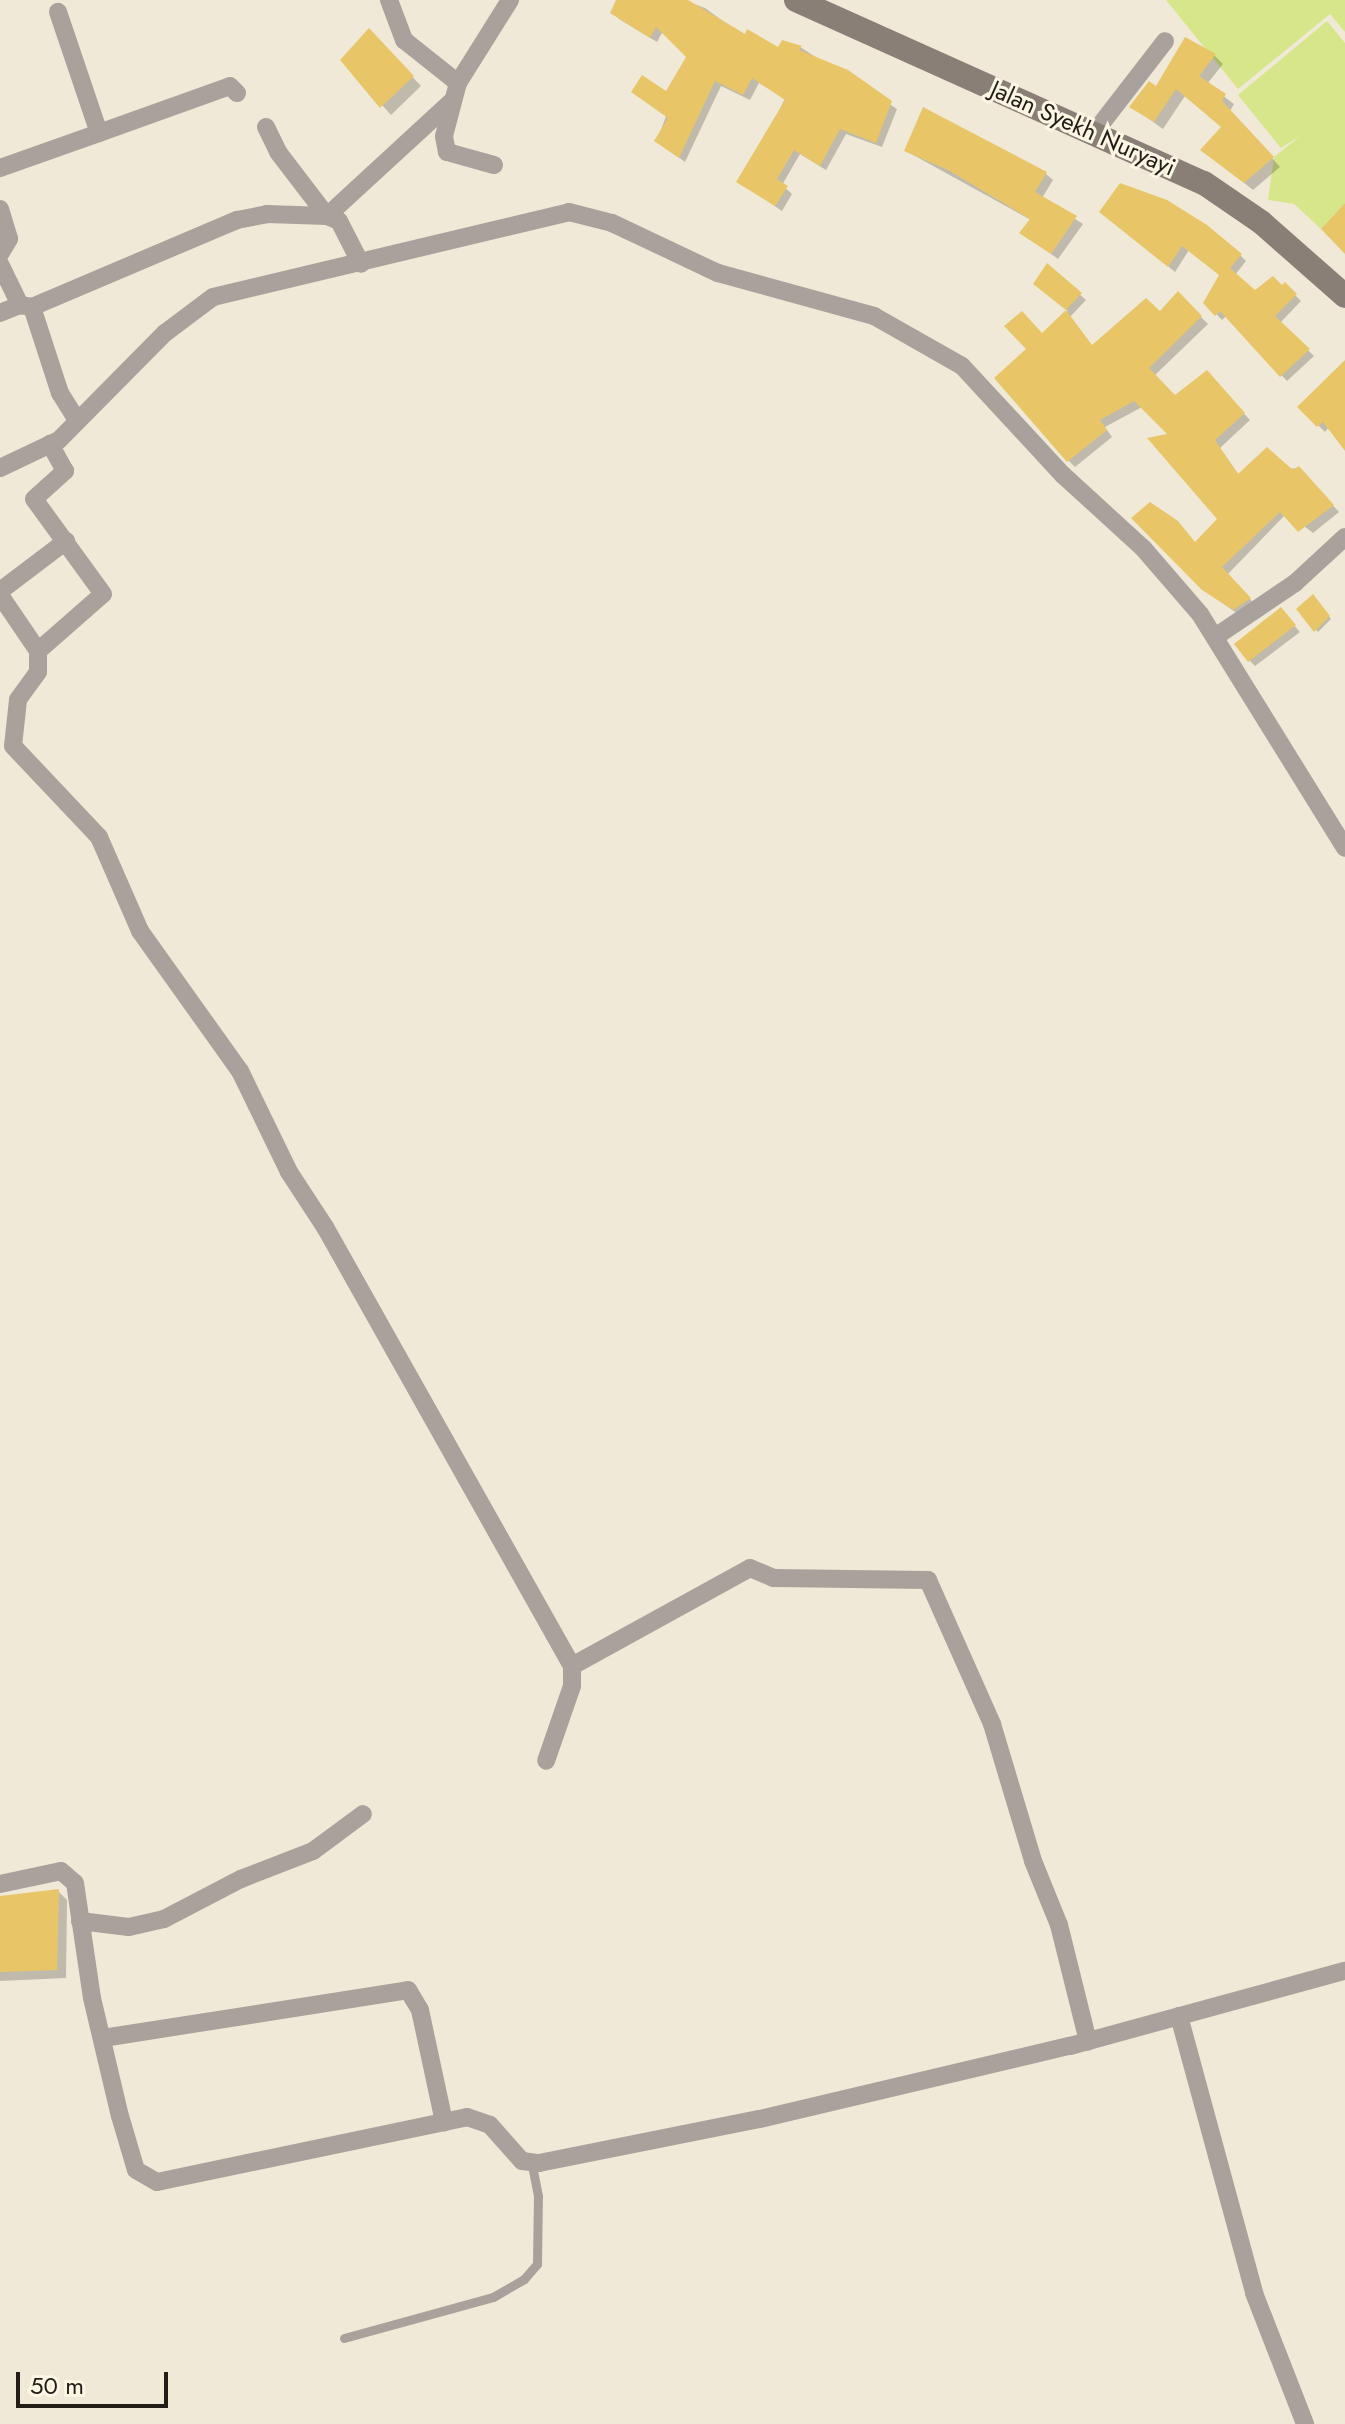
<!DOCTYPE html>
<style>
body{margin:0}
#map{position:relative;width:1345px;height:2424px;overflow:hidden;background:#f0e9d7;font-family:Jost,sans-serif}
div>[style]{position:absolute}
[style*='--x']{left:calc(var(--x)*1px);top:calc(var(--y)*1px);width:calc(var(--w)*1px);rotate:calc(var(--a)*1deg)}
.green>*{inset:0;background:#d7e68a}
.shadow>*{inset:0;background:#0003}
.building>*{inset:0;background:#e8c668}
.service>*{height:9px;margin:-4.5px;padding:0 4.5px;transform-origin:4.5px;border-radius:4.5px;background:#a9a29c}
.minor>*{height:18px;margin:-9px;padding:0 9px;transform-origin:9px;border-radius:9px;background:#a9a29c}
.secondary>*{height:24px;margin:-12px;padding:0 12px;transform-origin:12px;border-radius:12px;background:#8a7f77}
span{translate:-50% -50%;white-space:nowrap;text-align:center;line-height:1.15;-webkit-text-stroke:6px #fdf6e4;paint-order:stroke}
.street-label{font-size:24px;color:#211e18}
.scale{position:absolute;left:16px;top:2372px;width:152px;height:36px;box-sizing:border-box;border:4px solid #211e18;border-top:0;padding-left:10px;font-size:24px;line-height:28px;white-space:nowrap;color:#211e18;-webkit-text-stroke:6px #fdf6e4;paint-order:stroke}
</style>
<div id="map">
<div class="green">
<div style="clip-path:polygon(1166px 0,1345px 0,1345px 32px,1330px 14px,1238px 89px)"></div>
<div style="clip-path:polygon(1327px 21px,1345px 43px,1345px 203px,1321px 229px,1294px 204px,1268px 200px,1274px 157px,1300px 136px,1281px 148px,1238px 95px)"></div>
</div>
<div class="shadow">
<div style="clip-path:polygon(618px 0,683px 0,705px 8px,745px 37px,778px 50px,800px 47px,897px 109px,882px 147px,846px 134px,826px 170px,800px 154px,782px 185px,792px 194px,782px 211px,739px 182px,760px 153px,785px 98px,759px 83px,750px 100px,721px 86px,685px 162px,657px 141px,688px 56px,663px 31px,657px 42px,619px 19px,613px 12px)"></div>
<div style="clip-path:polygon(369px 31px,421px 86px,391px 115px,343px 61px)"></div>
<div style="clip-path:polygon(1214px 55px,1223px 64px,1207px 84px,1234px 104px,1230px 111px,1280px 167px,1253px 190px,1203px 150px,1223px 128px,1185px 96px,1163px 129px,1132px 107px)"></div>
<div style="clip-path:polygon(906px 151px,1046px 174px,1053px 180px,1042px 198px,1083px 224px,1058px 259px,1022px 233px,1031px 220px)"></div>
<div style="clip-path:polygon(1108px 218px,1241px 256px,1246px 261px,1235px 275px,1255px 293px,1285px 285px,1301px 301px,1280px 323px,1314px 356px,1287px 381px,1226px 316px,1222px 320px,1206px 303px,1221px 275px,1189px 250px,1175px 272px)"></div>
<div style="clip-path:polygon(1047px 266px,1086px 300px,1070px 317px,1093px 347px,1160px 314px,1178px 294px,1208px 324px,1154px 376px,1175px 397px,1213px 380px,1250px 420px,1220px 448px,1239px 475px,1298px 468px,1339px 512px,1313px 533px,1287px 513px,1228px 574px,1256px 606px,1241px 616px,1212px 596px,1196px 544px,1220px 519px,1171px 436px,1142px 407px,1105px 427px,1112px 437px,1075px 467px,1068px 460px,1042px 336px,1068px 311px,1041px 289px)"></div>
<div style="clip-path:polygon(1345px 362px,1345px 447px,1329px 427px,1325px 432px,1300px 407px)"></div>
<div style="clip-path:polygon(1313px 596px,1331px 619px,1318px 632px,1298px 609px)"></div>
<div style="clip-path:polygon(1280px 610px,1300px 632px,1255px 666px,1249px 660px)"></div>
<div style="clip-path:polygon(58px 1891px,67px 1900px,66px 1978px,0 1981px,0 1898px)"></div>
</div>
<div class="building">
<div style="clip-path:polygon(616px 0,688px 0,745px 34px,747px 29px,778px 47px,782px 40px,802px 46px,799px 50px,848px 70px,892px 101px,876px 143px,840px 129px,820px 166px,794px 150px,777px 179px,788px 186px,775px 206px,736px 182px,785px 100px,752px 78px,743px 95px,715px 81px,679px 158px,654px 141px,668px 118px,631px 92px,642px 75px,666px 91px,686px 57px,656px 27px,650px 38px,610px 13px)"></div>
<div style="clip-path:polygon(369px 28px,414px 76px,380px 108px,340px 60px)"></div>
<div style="clip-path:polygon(1185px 37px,1216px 54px,1199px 76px,1226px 94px,1222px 101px,1274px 157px,1244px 183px,1200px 150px,1221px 127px,1176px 89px,1154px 122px,1129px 107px,1149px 81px,1156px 86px)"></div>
<div style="clip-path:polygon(923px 107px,1047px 172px,1035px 192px,1077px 216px,1051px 254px,1019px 233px,1030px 219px,948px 170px,904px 151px)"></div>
<div style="clip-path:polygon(1120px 183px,1167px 200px,1207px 225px,1242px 254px,1230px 268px,1255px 290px,1273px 276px,1282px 285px,1285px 282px,1297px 294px,1275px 316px,1310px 349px,1280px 377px,1220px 311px,1215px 316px,1203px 303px,1219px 275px,1182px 246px,1168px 267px,1099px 212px)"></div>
<div style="clip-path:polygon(1345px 203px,1345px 254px,1321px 229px)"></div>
<div style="clip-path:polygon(1047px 263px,1082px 293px,1066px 310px,1033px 284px)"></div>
<div style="clip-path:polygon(1178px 291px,1202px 316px,1149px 368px,1175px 395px,1207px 370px,1245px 413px,1215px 440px,1238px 474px,1267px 447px,1293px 470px,1299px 466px,1334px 505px,1298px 532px,1280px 512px,1222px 567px,1251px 598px,1233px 610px,1202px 590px,1131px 518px,1150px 502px,1178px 521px,1195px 542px,1217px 519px,1147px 438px,1167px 434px,1134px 401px,1100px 420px,1107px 430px,1067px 462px,994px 378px,1026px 349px,1004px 326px,1022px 311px,1042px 333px,1066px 310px,1092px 345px,1146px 298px,1160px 311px)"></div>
<div style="clip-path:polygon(1345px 360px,1345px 451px,1323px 422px,1317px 427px,1297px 407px)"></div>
<div style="clip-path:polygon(1313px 594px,1330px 616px,1314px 632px,1296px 609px)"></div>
<div style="clip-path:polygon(1281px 607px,1296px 625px,1248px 662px,1234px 644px)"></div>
<div style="clip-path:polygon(59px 1889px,57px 1970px,0 1972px,0 1896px)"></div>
</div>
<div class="service">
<div style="--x:344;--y:2338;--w:155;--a:-15.4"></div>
<div style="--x:493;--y:2297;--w:36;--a:-30"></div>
<div style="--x:524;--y:2279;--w:20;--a:-49"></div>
<div style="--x:537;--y:2264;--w:68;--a:-89.2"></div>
<div style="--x:538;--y:2196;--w:33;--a:-101"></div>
</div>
<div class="minor">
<div style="--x:389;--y:0;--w:43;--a:69.4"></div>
<div style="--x:404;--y:40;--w:69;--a:38.5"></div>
<div style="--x:266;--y:127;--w:28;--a:64"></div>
<div style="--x:278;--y:152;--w:81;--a:52.6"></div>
<div style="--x:327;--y:216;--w:13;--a:23"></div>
<div style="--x:339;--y:221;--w:48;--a:62.9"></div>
<div style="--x:99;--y:133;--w:139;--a:-19.7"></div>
<div style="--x:230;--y:86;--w:10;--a:45"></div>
<div style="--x:1094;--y:133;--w:116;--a:-52.3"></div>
<div style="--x:494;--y:165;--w:49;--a:-164.5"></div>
<div style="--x:447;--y:152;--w:16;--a:-101"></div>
<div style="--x:444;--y:136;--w:55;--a:-75.2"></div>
<div style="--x:458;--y:83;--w:98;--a:-57.9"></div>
<div style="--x:0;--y:168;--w:105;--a:-19.5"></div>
<div style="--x:99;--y:133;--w:128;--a:-108.7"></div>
<div style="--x:0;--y:209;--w:31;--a:73"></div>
<div style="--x:9;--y:239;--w:17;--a:121"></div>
<div style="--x:0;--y:264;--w:46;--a:64"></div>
<div style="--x:32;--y:307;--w:90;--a:72"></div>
<div style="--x:60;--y:393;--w:32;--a:58"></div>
<div style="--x:0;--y:313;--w:22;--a:-22"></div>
<div style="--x:20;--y:305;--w:12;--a:9"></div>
<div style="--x:32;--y:307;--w:223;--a:-23"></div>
<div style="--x:237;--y:220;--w:31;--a:-11"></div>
<div style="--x:267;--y:214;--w:60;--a:1.9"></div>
<div style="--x:327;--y:216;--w:170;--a:-42.6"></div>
<div style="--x:0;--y:468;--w:65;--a:-25.4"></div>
<div style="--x:59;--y:440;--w:151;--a:-45.3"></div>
<div style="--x:165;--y:333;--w:60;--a:-36.9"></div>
<div style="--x:213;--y:297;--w:366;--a:-13.4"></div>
<div style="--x:569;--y:212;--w:44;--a:14.3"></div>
<div style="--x:612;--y:223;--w:117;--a:25.3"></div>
<div style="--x:718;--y:273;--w:162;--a:15.4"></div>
<div style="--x:874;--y:316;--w:101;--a:29.6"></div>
<div style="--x:962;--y:366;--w:149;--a:47.2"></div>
<div style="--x:1063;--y:475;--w:108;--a:42.4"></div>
<div style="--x:1143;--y:548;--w:87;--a:49.2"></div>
<div style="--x:1200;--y:614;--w:275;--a:58.2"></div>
<div style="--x:0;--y:591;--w:83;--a:-37.1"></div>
<div style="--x:0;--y:595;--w:68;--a:55.8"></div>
<div style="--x:38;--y:651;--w:21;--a:90"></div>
<div style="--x:38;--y:672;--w:34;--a:126"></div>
<div style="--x:18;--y:700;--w:46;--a:96.2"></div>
<div style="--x:13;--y:746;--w:125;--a:46.6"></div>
<div style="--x:99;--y:837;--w:103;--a:66.4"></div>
<div style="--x:140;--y:931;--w:172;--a:54.5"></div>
<div style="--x:240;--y:1071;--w:112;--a:64.1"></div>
<div style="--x:289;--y:1172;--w:66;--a:56.8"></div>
<div style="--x:325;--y:1227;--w:504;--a:60.64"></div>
<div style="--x:572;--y:1666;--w:20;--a:90"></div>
<div style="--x:572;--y:1686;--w:79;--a:109.1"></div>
<div style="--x:1215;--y:637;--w:97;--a:-34"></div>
<div style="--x:1295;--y:583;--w:68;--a:-42.6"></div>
<div style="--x:38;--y:651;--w:86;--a:-41.2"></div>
<div style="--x:103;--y:594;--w:117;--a:-126"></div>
<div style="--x:34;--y:499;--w:42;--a:-42.1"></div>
<div style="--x:65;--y:471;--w:31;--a:-119"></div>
<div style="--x:572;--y:1666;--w:203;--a:-28.8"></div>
<div style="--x:750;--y:1568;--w:26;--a:23"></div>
<div style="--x:774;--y:1578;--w:154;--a:0.7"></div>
<div style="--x:928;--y:1580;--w:158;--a:66"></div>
<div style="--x:992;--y:1724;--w:143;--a:73.3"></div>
<div style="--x:1033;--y:1861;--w:69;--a:67.9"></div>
<div style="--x:1059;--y:1925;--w:120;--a:76"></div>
<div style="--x:0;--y:1884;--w:62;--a:-12"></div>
<div style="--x:61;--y:1871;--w:18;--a:41"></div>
<div style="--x:75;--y:1883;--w:116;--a:81.6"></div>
<div style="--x:92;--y:1998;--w:121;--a:76.7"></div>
<div style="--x:120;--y:2116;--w:56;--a:73.5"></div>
<div style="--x:136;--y:2170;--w:24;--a:30"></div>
<div style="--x:157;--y:2182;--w:317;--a:-11.8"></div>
<div style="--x:467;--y:2117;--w:24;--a:19"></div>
<div style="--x:490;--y:2125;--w:48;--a:48.4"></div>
<div style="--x:522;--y:2161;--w:17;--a:7"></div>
<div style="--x:539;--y:2163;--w:225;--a:-11.3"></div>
<div style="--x:760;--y:2119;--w:318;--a:-13.3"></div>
<div style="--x:1070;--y:2046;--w:285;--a:-15.3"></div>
<div style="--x:80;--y:1921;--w:49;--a:7"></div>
<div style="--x:129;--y:1927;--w:36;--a:-13"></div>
<div style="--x:164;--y:1919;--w:87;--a:-27.5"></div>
<div style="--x:241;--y:1879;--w:77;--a:-21.3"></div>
<div style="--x:313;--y:1851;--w:62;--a:-36.5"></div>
<div style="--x:1179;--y:2016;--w:287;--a:74.8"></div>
<div style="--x:1254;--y:2293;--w:141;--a:68.7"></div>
<div style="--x:103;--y:2038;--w:309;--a:-8.9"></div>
<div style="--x:408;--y:1990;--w:23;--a:59"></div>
<div style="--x:420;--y:2010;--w:115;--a:77.9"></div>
</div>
<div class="secondary">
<div style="--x:796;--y:0;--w:447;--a:24.2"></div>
<div style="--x:1204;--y:183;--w:69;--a:34.4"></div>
<div style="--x:1261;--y:222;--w:112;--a:41.4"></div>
</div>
<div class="street-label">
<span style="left:1083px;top:128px;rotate:24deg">Jalan Syekh Nuryayi</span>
</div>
<div class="scale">50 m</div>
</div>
